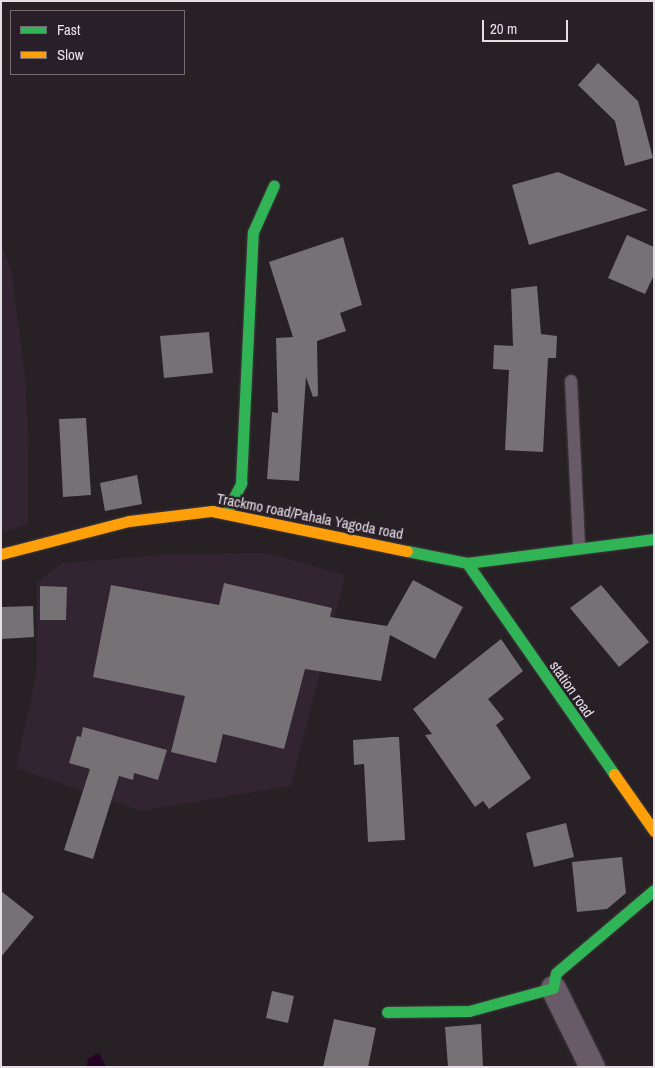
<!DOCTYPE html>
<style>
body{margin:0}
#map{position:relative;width:655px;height:1068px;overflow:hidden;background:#272126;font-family:"Archivo Narrow",sans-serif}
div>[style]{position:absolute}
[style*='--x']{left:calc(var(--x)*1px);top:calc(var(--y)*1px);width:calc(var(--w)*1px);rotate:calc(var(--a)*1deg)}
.built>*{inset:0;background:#322430}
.water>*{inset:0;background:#250324}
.building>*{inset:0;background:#767175}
.roads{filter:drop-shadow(0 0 1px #413c40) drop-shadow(0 0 1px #413c40)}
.lane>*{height:12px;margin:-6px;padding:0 6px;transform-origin:6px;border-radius:6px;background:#685b67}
.street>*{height:25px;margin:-12.5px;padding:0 12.5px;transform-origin:12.5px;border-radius:12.5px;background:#685b67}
.fast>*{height:11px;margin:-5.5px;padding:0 5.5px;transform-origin:5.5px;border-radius:5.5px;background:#30b455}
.slow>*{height:11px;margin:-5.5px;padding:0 5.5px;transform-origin:5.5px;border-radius:5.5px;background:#ff9f0a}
span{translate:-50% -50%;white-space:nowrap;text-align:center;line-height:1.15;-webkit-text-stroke:5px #291f28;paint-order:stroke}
.street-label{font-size:15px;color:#e6dee5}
.frame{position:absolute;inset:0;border:2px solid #e6dee5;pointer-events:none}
.legend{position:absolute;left:10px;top:10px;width:175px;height:65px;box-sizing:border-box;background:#291f28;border:1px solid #756b74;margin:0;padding:6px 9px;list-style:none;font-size:15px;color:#e6dee5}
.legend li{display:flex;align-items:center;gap:10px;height:25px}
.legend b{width:25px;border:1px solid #756b74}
.scale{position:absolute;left:482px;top:20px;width:86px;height:22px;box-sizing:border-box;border:2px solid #e6dee5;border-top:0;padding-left:6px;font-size:15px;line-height:18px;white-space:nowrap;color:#e6dee5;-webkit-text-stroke:4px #291f28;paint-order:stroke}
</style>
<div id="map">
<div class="built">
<div style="clip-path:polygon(1px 243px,11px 270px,26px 383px,28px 448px,28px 524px,1px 533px)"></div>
<div style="clip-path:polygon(267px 553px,345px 575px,291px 786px,142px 811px,16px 768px,37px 670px,37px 583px,62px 563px,174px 554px)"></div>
</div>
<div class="water">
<div style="clip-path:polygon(99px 1053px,106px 1067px,87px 1067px,88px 1059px)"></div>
</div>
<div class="building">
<div style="clip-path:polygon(598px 63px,638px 101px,653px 158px,625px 166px,615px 121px,578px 85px)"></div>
<div style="clip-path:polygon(558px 172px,648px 210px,529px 245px,512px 185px)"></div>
<div style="clip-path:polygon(627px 235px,654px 247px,654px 275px,645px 294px,608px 278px)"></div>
<div style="clip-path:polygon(343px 237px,362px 305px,340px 313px,346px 331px,317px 341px,318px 396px,313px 397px,306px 377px,299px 481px,267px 479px,272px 412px,278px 413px,276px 338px,293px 337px,269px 262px)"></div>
<div style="clip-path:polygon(537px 286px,541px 334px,557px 336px,556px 358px,548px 358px,543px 452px,505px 450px,509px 370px,493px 369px,494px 345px,513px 346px,511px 289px)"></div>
<div style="clip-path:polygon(209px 332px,213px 373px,164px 378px,160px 336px)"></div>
<div style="clip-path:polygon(86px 418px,91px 495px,63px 497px,59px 419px)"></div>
<div style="clip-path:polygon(137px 475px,142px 504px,105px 511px,100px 483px)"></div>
<div style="clip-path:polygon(413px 580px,463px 607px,435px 659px,390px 635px,381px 681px,305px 669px,284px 749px,223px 734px,216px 763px,171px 752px,185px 696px,93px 677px,111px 585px,219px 605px,224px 583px,332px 608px,330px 617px,387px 626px)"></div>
<div style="clip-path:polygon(601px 585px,649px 642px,619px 667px,570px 608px)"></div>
<div style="clip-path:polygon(40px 586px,67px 587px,66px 620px,40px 620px)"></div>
<div style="clip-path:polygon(33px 606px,34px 637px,1px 639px,1px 607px)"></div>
<div style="clip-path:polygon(501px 639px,523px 671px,488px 699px,504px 719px,496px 725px,531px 778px,489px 809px,483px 801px,475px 807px,425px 735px,432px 734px,413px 709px)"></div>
<div style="clip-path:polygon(83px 727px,167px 750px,158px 780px,134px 773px,133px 780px,119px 776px,93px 859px,64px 850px,90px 769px,69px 763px,77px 736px,81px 737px)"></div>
<div style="clip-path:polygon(392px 737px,399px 737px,405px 840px,368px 842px,364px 764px,354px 765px,353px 740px)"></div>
<div style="clip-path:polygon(566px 823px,574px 857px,534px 867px,526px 833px)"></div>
<div style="clip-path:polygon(622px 857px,626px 893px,607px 909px,577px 912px,572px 862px)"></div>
<div style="clip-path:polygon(1px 891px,34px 917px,1px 957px)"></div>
<div style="clip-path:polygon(272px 991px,294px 996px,288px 1023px,266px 1018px)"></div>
<div style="clip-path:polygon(334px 1019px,376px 1028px,368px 1067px,323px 1067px)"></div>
<div style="clip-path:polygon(481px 1024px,483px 1067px,448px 1067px,445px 1027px)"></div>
</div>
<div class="roads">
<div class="lane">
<div style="--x:571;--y:381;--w:166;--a:87.2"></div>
</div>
<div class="street">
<div style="--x:553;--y:988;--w:88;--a:63.7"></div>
</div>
<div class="fast">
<div style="--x:226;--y:513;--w:34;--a:-63"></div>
<div style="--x:241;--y:483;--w:251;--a:-87.3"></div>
<div style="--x:253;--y:232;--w:51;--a:-65.9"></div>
<div style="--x:407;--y:551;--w:61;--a:11.3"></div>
<div style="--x:467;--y:563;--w:189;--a:-7.3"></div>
<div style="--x:467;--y:563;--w:257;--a:55.1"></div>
<div style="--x:387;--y:1012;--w:82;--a:-0.7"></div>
<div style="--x:469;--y:1011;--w:87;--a:-15.3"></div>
<div style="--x:553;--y:988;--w:15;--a:-79"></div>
<div style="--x:556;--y:973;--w:128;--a:-40.3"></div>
</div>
<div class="slow">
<div style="--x:1;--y:554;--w:132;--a:-14.5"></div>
<div style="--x:129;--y:521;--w:84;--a:-6.9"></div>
<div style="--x:212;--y:511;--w:199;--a:11.6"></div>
<div style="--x:614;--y:774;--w:70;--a:54.9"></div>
</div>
</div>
<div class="street-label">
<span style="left:310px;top:516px;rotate:11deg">Trackmo road/Pahala Yagoda road</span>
<span style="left:572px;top:689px;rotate:55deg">station road</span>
</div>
<div class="frame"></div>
<ul class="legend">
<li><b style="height:6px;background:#30b455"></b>Fast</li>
<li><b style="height:6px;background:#ff9f0a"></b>Slow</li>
</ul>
<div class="scale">20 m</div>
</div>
